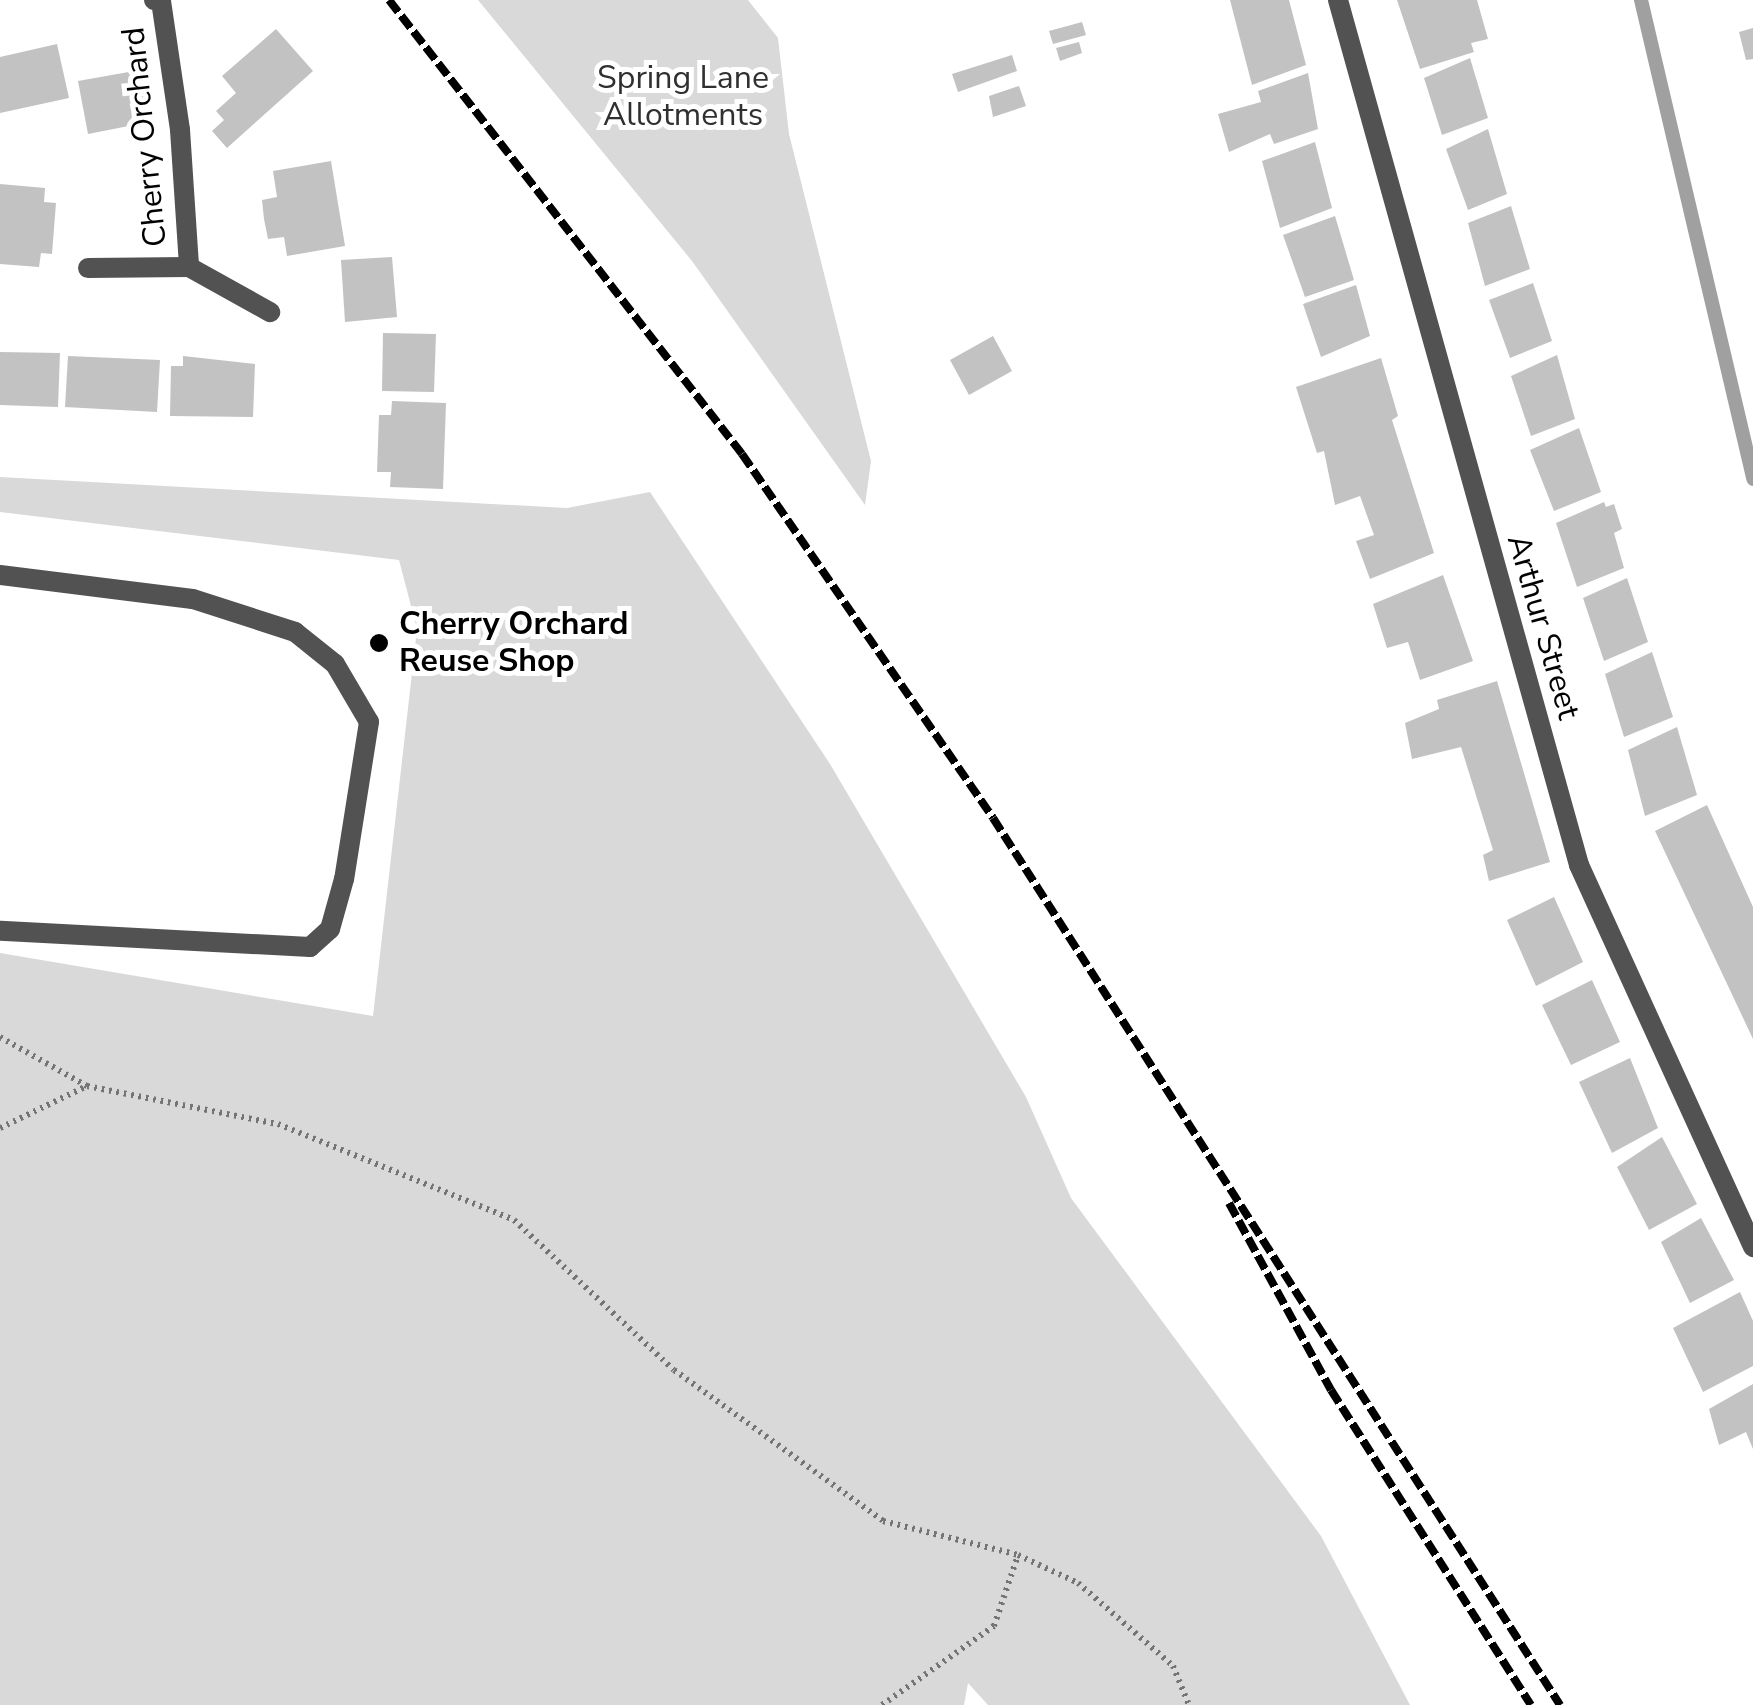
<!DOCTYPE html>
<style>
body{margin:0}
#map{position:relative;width:1753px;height:1705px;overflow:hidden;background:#fff;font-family:"Nunito Sans",sans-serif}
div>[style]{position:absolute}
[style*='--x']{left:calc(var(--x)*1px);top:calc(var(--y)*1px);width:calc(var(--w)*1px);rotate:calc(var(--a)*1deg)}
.green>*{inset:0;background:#d9d9d9}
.stream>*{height:14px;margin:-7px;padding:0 7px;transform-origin:7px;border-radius:7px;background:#a0a0a0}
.building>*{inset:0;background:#c2c2c2}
.path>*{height:6px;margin-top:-3px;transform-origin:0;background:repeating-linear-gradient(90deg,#747474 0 2.5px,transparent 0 7.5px)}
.lane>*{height:20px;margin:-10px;padding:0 10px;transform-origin:10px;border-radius:10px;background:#525252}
.street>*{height:20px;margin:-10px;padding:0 10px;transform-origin:10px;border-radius:10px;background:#525252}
.rail>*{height:8px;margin-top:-4px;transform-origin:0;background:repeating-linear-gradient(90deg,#000 0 15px,transparent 0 20px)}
.dots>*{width:28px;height:28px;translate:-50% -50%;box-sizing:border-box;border:5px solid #fff;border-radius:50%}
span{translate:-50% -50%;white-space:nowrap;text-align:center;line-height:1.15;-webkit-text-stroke:10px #fff;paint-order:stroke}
.park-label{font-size:32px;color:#303030}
.street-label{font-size:32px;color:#000}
.poi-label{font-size:32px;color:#000;font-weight:700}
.left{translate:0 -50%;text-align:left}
</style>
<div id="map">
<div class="green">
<div style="clip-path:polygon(478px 0,748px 0,778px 38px,789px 134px,871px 461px,865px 505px,692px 261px)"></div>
<div style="clip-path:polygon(0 477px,567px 508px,650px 492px,830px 764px,1026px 1097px,1071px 1198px,1321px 1536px,1410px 1705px,988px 1705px,968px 1683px,964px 1705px,0 1705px,0 953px,373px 1016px,417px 629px,399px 560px,0 512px)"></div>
</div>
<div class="stream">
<div style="--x:1641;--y:0;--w:492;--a:76.8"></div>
</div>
<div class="building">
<div style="clip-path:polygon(1230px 0,1289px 0,1306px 65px,1252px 85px)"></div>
<div style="clip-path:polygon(1397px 0,1477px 0,1488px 39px,1471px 43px,1474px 52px,1420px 69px)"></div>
<div style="clip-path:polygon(1082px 22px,1086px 35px,1053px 44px,1049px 31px)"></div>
<div style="clip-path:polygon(1753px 28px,1753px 59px,1746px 60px,1739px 32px)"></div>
<div style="clip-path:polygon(276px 29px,313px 71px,227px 148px,212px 131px,224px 120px,216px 111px,236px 93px,222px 76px)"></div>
<div style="clip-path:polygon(1079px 42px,1082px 53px,1060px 61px,1056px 48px)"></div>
<div style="clip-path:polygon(57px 44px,69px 98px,0 113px,0 57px)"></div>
<div style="clip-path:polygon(1012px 55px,1017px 71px,958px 92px,952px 74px)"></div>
<div style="clip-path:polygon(1470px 58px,1488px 118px,1442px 135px,1424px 78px)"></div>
<div style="clip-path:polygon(140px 70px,149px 122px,88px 134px,78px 81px)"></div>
<div style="clip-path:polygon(1308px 73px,1318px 129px,1274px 144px,1270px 134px,1229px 152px,1218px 114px,1261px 102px,1258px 91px)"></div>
<div style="clip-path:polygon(1019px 86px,1026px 106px,993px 117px,989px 96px)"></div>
<div style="clip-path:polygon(1488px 129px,1507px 194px,1468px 210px,1446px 149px)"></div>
<div style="clip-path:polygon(1315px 142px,1332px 208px,1280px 228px,1262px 161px)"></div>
<div style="clip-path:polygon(331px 161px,345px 246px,287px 256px,284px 237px,268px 239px,264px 219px,262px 200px,277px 197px,273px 171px)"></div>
<div style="clip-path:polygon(0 184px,45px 188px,44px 202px,56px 203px,52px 254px,41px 253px,39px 267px,0 264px)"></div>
<div style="clip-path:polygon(1511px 206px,1530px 269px,1485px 286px,1468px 223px)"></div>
<div style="clip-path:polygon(1335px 216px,1354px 280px,1305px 297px,1283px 235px)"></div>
<div style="clip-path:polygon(392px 257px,397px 317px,345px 322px,341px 260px)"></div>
<div style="clip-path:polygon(1533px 283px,1552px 341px,1510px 358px,1489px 300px)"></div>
<div style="clip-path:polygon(1356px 285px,1370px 336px,1321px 357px,1303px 304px)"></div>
<div style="clip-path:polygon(383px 333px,436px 334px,434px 392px,382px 391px)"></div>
<div style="clip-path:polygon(993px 336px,1012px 371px,969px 395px,950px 360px)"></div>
<div style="clip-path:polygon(0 352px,60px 353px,58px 407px,0 405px)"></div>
<div style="clip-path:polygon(1557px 355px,1575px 419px,1531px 436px,1511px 376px)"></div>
<div style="clip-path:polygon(68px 356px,160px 360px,157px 412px,65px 407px)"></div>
<div style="clip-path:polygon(183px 356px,255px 364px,253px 417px,170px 416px,171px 366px,183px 366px)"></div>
<div style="clip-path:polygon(1381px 358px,1398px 416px,1392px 420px,1434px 553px,1370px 579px,1356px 541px,1374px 535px,1360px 496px,1335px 505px,1324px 451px,1317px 453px,1296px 387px)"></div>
<div style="clip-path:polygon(392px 401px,446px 403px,443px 489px,390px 487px,391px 472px,377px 472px,379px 415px,391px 415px)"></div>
<div style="clip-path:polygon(1579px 428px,1601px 492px,1554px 511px,1530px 450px)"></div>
<div style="clip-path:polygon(1604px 502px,1606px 507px,1614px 504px,1622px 529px,1614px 533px,1624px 568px,1577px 587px,1556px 523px)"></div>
<div style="clip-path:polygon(1443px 575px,1473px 661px,1420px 680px,1408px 642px,1387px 648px,1373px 604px)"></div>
<div style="clip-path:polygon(1627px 578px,1648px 642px,1604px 661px,1583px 598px)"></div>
<div style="clip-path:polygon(1652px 652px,1673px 717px,1624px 737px,1605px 674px)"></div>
<div style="clip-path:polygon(1497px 681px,1550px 862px,1489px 881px,1483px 855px,1493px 850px,1461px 747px,1412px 759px,1405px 723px,1439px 709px,1437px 700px)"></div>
<div style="clip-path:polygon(1677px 727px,1697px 795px,1645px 816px,1628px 750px)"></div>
<div style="clip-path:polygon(1707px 805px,1753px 907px,1753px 1039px,1655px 831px)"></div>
<div style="clip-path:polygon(1554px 897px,1583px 962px,1536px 986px,1507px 920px)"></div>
<div style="clip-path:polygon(1592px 980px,1620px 1042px,1571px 1065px,1542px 1005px)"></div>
<div style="clip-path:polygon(1630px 1058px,1658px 1128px,1612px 1153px,1579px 1082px)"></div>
<div style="clip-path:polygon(1662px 1137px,1697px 1204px,1649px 1230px,1617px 1167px)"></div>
<div style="clip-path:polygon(1701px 1218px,1734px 1280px,1690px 1303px,1661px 1242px)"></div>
<div style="clip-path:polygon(1740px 1292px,1753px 1321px,1753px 1366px,1703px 1392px,1673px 1328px)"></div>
<div style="clip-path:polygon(1753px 1384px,1753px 1449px,1746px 1432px,1719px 1445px,1709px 1409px)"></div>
</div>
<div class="path">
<div style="--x:0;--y:1037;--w:100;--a:29.4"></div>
<div style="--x:87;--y:1086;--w:195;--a:11.3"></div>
<div style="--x:278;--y:1124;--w:255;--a:22.1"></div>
<div style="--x:514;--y:1220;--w:219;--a:43.2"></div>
<div style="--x:674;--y:1370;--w:258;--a:35.8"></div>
<div style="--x:883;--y:1521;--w:139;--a:14.1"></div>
<div style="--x:1018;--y:1555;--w:66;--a:25"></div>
<div style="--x:1078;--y:1583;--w:126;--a:41.1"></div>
<div style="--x:1173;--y:1666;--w:42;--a:67.7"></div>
<div style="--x:0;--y:1128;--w:97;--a:-25.8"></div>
<div style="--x:882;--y:1705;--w:137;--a:-35.2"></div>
<div style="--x:994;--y:1626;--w:75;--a:-71.3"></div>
</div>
<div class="lane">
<div style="--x:0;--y:575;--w:194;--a:7.1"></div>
<div style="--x:193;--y:599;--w:107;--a:17.9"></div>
<div style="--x:295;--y:632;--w:51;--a:38.7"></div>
<div style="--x:335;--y:664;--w:67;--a:59.6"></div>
<div style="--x:369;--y:722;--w:159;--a:99"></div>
<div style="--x:344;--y:879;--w:52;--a:105.6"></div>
<div style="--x:330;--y:929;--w:27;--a:138"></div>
<div style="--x:310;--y:947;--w:310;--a:-177"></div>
</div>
<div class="street">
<div style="--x:154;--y:0;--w:7;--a:8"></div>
<div style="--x:161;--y:1;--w:130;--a:81.6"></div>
<div style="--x:180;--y:130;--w:137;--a:86.2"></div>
<div style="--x:189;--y:267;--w:93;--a:29.1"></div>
<div style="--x:1338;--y:0;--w:898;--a:74.43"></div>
<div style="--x:1579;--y:865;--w:420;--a:65.5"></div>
<div style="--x:88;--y:268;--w:101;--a:-0.6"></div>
</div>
<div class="rail">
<div style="--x:389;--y:0;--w:575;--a:52.13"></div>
<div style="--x:742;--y:454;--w:442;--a:55.4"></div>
<div style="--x:993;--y:818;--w:1053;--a:57.41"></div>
<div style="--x:1229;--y:1203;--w:213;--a:61.4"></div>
<div style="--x:1331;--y:1390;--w:373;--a:57.6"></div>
</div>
<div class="dots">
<div style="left:379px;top:643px;background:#000"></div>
</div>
<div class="park-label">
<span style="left:683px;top:97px">Spring Lane<br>Allotments</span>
</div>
<div class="street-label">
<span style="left:145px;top:137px;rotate:-96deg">Cherry Orchard</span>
<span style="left:1543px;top:627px;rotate:74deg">Arthur Street</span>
</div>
<div class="poi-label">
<span class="left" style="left:399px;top:643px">Cherry Orchard<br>Reuse Shop</span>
</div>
</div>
